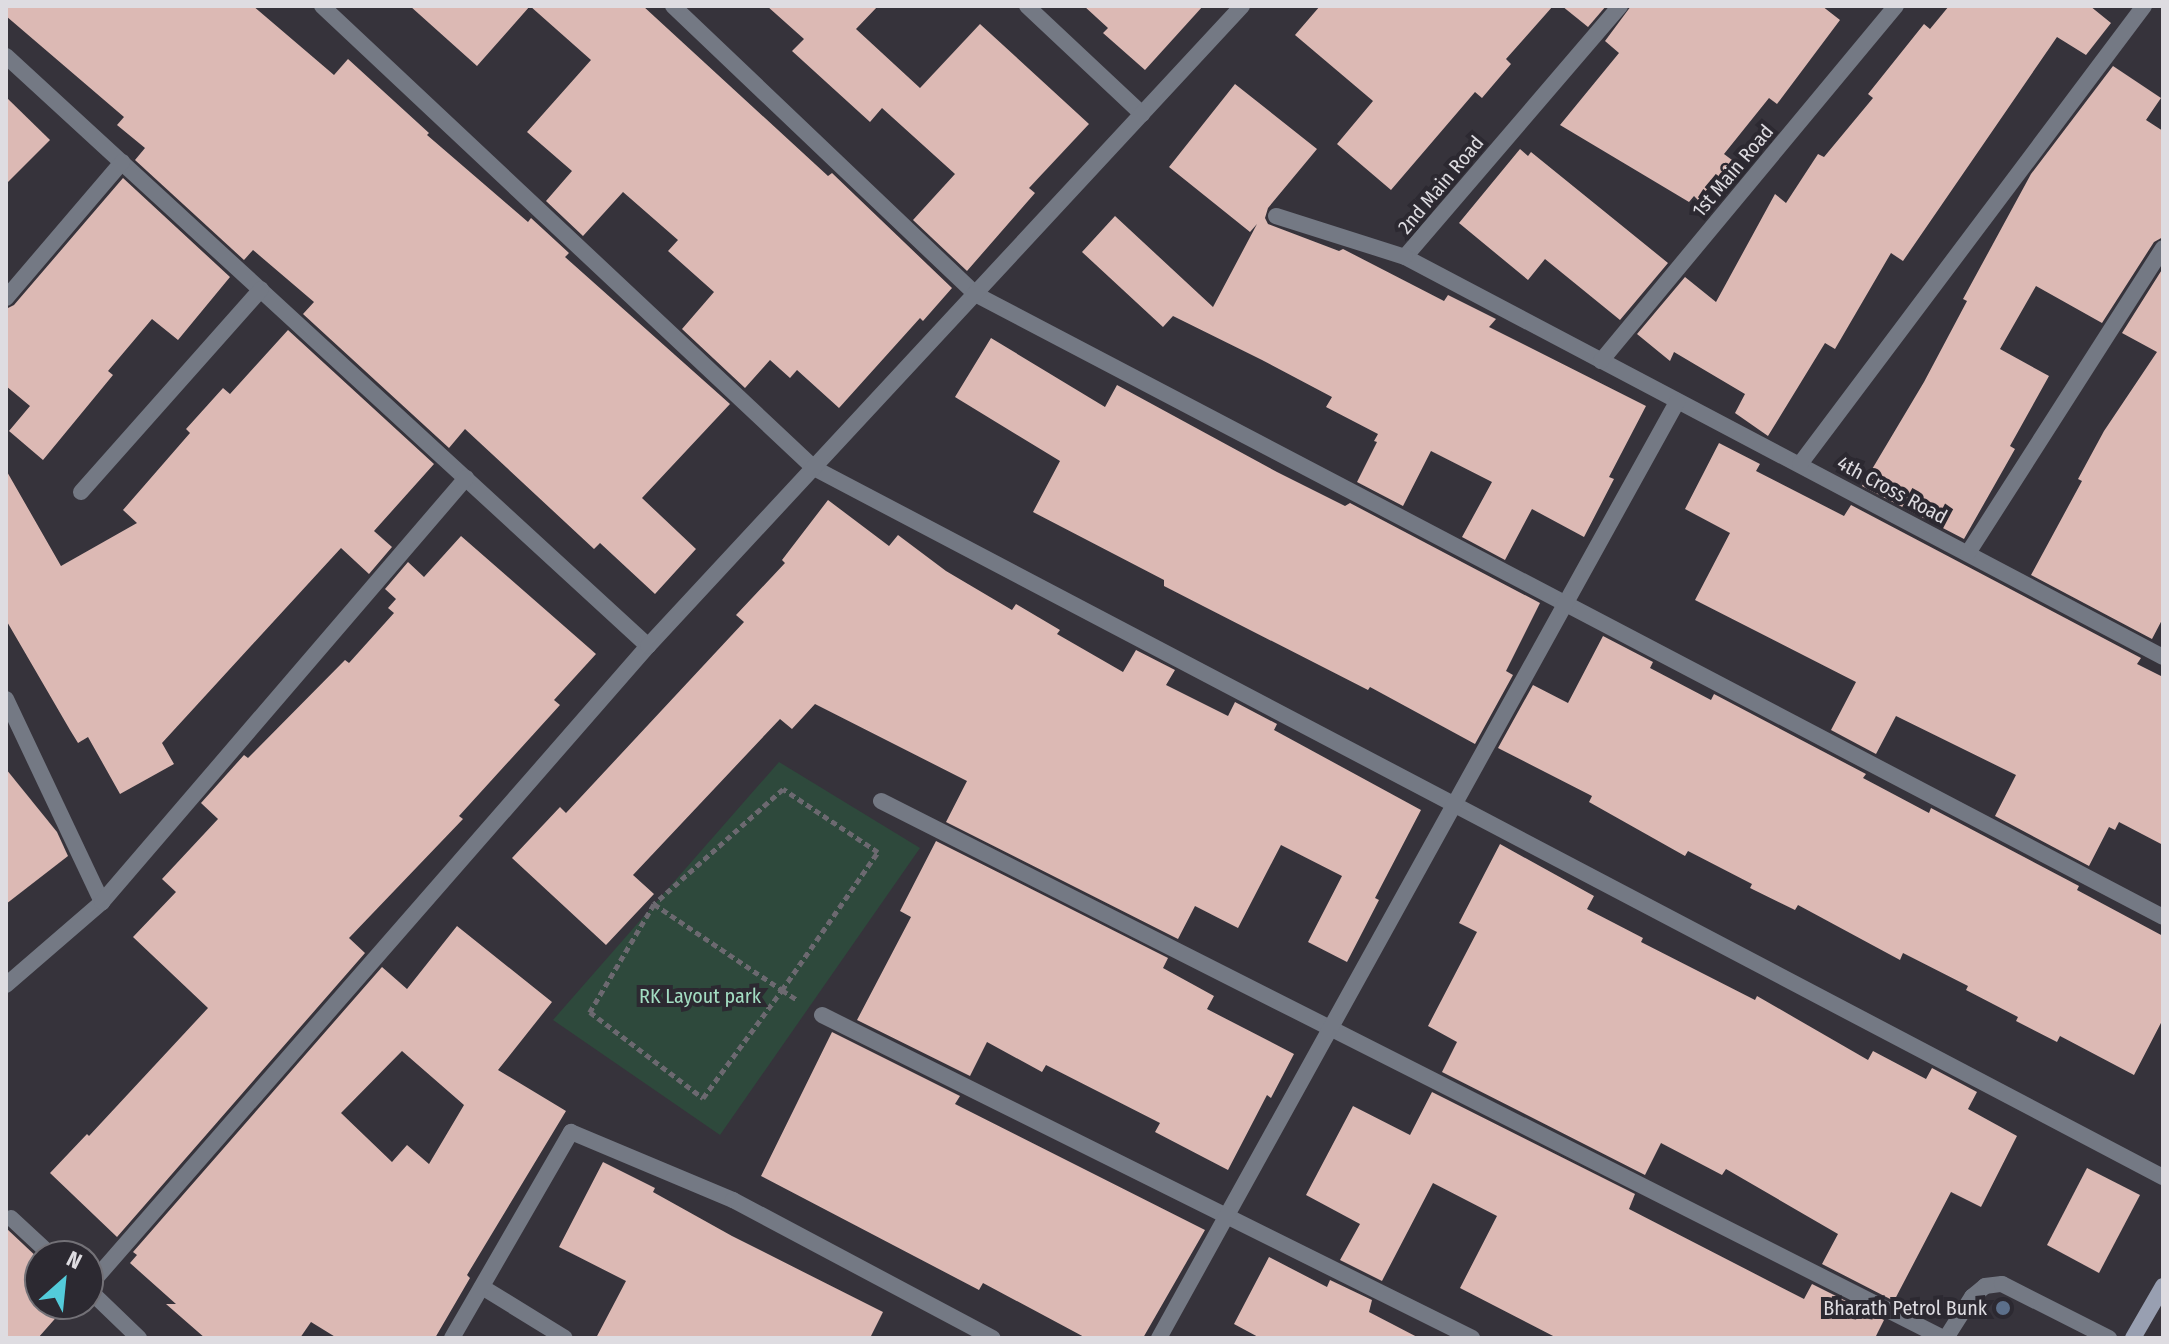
<!DOCTYPE html>
<style>
body{margin:0}
#map{position:relative;width:2169px;height:1344px;overflow:hidden;background:#36333b;font-family:"Fira Sans Condensed",sans-serif}
div>[style]{position:absolute}
[style*='--x']{left:calc(var(--x)*1px);top:calc(var(--y)*1px);width:calc(var(--w)*1px);rotate:calc(var(--a)*1deg)}
.green>*{inset:0;background:#2e493c}
.building>*{inset:0;background:#dcb9b4}
.path>*{height:5px;margin-top:-2.5px;transform-origin:0;background:repeating-linear-gradient(90deg,#6c6970 0 6px,transparent 0 10px)}
.lane>*{height:16px;margin:-8px;padding:0 8px;transform-origin:8px;border-radius:8px;background:#747984}
.street>*{height:16px;margin:-8px;padding:0 8px;transform-origin:8px;border-radius:8px;background:#747984}
.secondary>*{height:16px;margin:-8px;padding:0 8px;transform-origin:8px;border-radius:8px;background:#989fb1}
.dots>*{width:22px;height:22px;translate:-50% -50%;box-sizing:border-box;border:4px solid #2c2931;border-radius:50%}
span{translate:-50% -50%;white-space:nowrap;text-align:center;line-height:1.15;-webkit-text-stroke:8px #2c2931;paint-order:stroke}
.street-label{font-size:20px;color:#dedce1}
.park-label{font-size:20px;color:#a3ddc2}
.poi-label{font-size:20px;color:#dedce1}
.right{translate:-100% -50%;text-align:right}
.frame{position:absolute;inset:0;border:8px solid #dedce1;pointer-events:none}
.north{position:absolute;left:24px;top:1240px;width:80px;height:80px;box-sizing:border-box;background:#2c2931;border:2px solid #737177;border-radius:50%;rotate:27deg;font-size:22px;font-weight:700;line-height:32px;text-align:center;color:#dedce1}
.north::after{content:'';display:block;margin:auto;width:28px;height:36px;background:#53cbda;clip-path:polygon(50% 0,100% 100%,50% 72%,0 100%)}
</style>
<div id="map">
<div class="green">
<div style="clip-path:polygon(779px 762px,920px 848px,720px 1135px,553px 1020px)"></div>
</div>
<div class="building">
<div style="clip-path:polygon(6px 6px,253px 6px,334px 75px,348px 59px,429px 133px,427px 135px,528px 222px,531px 218px,569px 253px,565px 257px,730px 404px,642px 498px,696px 549px,655px 594px,600px 543px,594px 549px,465px 429px,449px 448px,303px 314px,314px 302px,253px 250px,244px 260px,135px 160px,145px 148px,117px 125px,124px 117px,6px 16px)"></div>
<div style="clip-path:polygon(410px 6px,643px 6px,828px 176px,832px 173px,952px 288px,923px 321px,920px 318px,839px 408px,797px 370px,790px 378px,770px 360px,745px 388px,682px 329px,714px 292px,668px 251px,678px 240px,623px 192px,583px 236px,546px 201px,572px 171px,527px 132px,591px 60px,530px 6px,477px 66px)"></div>
<div style="clip-path:polygon(767px 6px,878px 6px,856px 29px,920px 88px,980px 24px,1089px 124px,1029px 188px,1035px 193px,967px 271px,913px 220px,955px 174px,882px 108px,870px 122px,792px 51px,804px 39px)"></div>
<div style="clip-path:polygon(1084px 6px,1203px 6px,1145px 70px,1103px 33px,1108px 28px)"></div>
<div style="clip-path:polygon(1320px 6px,1553px 6px,1506px 59px,1511px 64px,1482px 98px,1475px 92px,1391px 190px,1337px 144px,1373px 101px,1295px 35px)"></div>
<div style="clip-path:polygon(1562px 6px,1606px 6px,1588px 27px)"></div>
<div style="clip-path:polygon(1631px 6px,1822px 6px,1840px 20px,1777px 104px,1769px 98px,1724px 154px,1732px 160px,1699px 201px,1694px 196px,1689px 202px,1560px 125px,1619px 53px,1605px 41px)"></div>
<div style="clip-path:polygon(1949px 6px,2090px 6px,2111px 23px,2086px 55px,2057px 37px,1903px 261px,1891px 253px,1835px 349px,1825px 343px,1768px 436px,1735px 413px,1745px 394px,1674px 352px,1670px 361px,1637px 334px,1685px 277px,1716px 302px,1775px 194px,1786px 203px,1818px 154px,1824px 157px,1873px 98px,1868px 94px,1924px 24px,1930px 29px)"></div>
<div style="clip-path:polygon(2113px 66px,2161px 98px,2146px 120px,2163px 131px,2163px 237px,2154px 242px,2102px 323px,2036px 286px,2000px 349px,2049px 376px,2010px 446px,2015px 449px,1964px 539px,1862px 486px,1924px 382px,1967px 301px,1963px 299px,2031px 174px)"></div>
<div style="clip-path:polygon(1235px 84px,1317px 149px,1268px 208px,1265px 218px,1268px 224px,1339px 251px,1343px 249px,1444px 301px,1448px 295px,1496px 319px,1489px 327px,1646px 406px,1609px 477px,1614px 479px,1584px 537px,1532px 509px,1505px 560px,1462px 537px,1492px 482px,1431px 451px,1403px 506px,1357px 482px,1377px 442px,1374px 441px,1378px 434px,1326px 407px,1332px 397px,1262px 360px,1173px 316px,1163px 327px,1082px 252px,1115px 216px,1213px 307px,1257px 224px,1250px 232px,1169px 167px)"></div>
<div style="clip-path:polygon(6px 97px,50px 140px,6px 184px)"></div>
<div style="clip-path:polygon(1520px 149px,1528px 156px,1531px 152px,1668px 263px,1620px 320px,1545px 259px,1528px 280px,1459px 223px)"></div>
<div style="clip-path:polygon(123px 178px,230px 277px,178px 340px,152px 319px,108px 371px,113px 375px,43px 460px,9px 431px,30px 406px,6px 386px,6px 309px,14px 305px)"></div>
<div style="clip-path:polygon(2163px 268px,2163px 618px,2152px 639px,2031px 575px,2082px 481px,2078px 479px,2104px 431px,2157px 352px,2122px 333px)"></div>
<div style="clip-path:polygon(288px 330px,434px 464px,374px 531px,392px 547px,369px 574px,341px 548px,162px 743px,174px 764px,120px 794px,88px 737px,78px 743px,70px 730px,6px 620px,6px 470px,61px 566px,137px 523px,123px 510px,190px 433px,186px 429px,223px 388px,230px 394px)"></div>
<div style="clip-path:polygon(991px 338px,1105px 407px,1117px 385px,1277px 472px,1345px 506px,1350px 503px,1540px 603px,1506px 671px,1513px 675px,1475px 744px,1370px 687px,1368px 690px,1203px 606px,1164px 586px,1164px 580px,1033px 512px,1060px 461px,955px 397px)"></div>
<div style="clip-path:polygon(1719px 443px,1760px 464px,1756px 471px,1844px 516px,1851px 505px,2141px 658px,2137px 664px,2163px 677px,2163px 845px,2119px 822px,2115px 830px,2109px 827px,2089px 866px,1995px 816px,2016px 775px,1896px 716px,1876px 754px,1831px 730px,1856px 682px,1695px 600px,1730px 533px,1685px 509px)"></div>
<div style="clip-path:polygon(828px 500px,889px 546px,898px 535px,946px 571px,1012px 610px,1016px 604px,1060px 630px,1057px 634px,1123px 672px,1136px 650px,1175px 670px,1166px 685px,1228px 716px,1235px 702px,1277px 724px,1274px 730px,1421px 810px,1375px 898px,1379px 900px,1347px 962px,1308px 942px,1342px 876px,1281px 845px,1238px 928px,1195px 906px,1178px 939px,946px 822px,967px 781px,815px 704px,792px 729px,780px 719px,633px 875px,654px 894px,606px 945px,512px 858px,560px 807px,566px 813px,744px 622px,736px 615px,785px 563px,782px 560px)"></div>
<div style="clip-path:polygon(461px 536px,596px 654px,554px 700px,560px 705px,459px 816px,463px 819px,349px 938px,365px 953px,117px 1237px,50px 1173px,87px 1134px,89px 1136px,208px 1008px,133px 937px,176px 892px,162px 879px,218px 819px,201px 803px,244px 755px,248px 758px,345px 660px,349px 663px,394px 613px,388px 608px,396px 599px,385px 589px,408px 562px,424px 577px)"></div>
<div style="clip-path:polygon(1603px 636px,1653px 662px,1650px 668px,1711px 700px,1714px 694px,1866px 774px,1863px 778px,1929px 813px,1931px 808px,2079px 886px,2077px 890px,2163px 936px,2163px 1019px,2134px 1075px,2060px 1036px,2057px 1042px,2016px 1021px,2018px 1017px,1966px 990px,1968px 986px,1903px 953px,1900px 960px,1798px 905px,1795px 910px,1750px 888px,1752px 884px,1688px 851px,1685px 856px,1589px 802px,1592px 796px,1498px 748px,1533px 685px,1568px 703px)"></div>
<div style="clip-path:polygon(6px 769px,57px 832px,68px 856px,6px 904px)"></div>
<div style="clip-path:polygon(936px 841px,1168px 958px,1163px 968px,1214px 996px,1207px 1009px,1294px 1054px,1271px 1098px,1267px 1095px,1228px 1170px,1155px 1132px,1160px 1123px,1046px 1065px,1042px 1072px,987px 1042px,970px 1076px,857px 1020px,911px 917px,900px 911px)"></div>
<div style="clip-path:polygon(1500px 844px,1594px 896px,1587px 909px,1643px 938px,1641px 942px,1755px 1000px,1757px 996px,1868px 1060px,1873px 1051px,1926px 1079px,1932px 1068px,1977px 1092px,1968px 1109px,2017px 1136px,1981px 1207px,1951px 1192px,1894px 1301px,1822px 1264px,1838px 1234px,1726px 1169px,1722px 1175px,1661px 1143px,1645px 1175px,1442px 1072px,1457px 1042px,1428px 1026px,1477px 932px,1459px 923px)"></div>
<div style="clip-path:polygon(evenodd,457px 926px,552px 1002px,498px 1070px,566px 1111px,467px 1275px,470px 1278px,435px 1338px,337px 1338px,311px 1322px,300px 1338px,205px 1338px,166px 1304px,176px 1304px,130px 1263px,137px 1255px,133px 1252px,382px 967px,407px 989px,457px 926px,402px 1051px,464px 1105px,429px 1164px,407px 1145px,392px 1162px,341px 1113px,402px 1051px)"></div>
<div style="clip-path:polygon(832px 1032px,960px 1096px,955px 1104px,1205px 1230px,1143px 1338px,1086px 1338px,983px 1283px,979px 1290px,761px 1176px)"></div>
<div style="clip-path:polygon(1432px 1092px,1635px 1194px,1629px 1209px,1804px 1299px,1812px 1284px,1884px 1320px,1875px 1338px,1557px 1338px,1460px 1288px,1497px 1216px,1433px 1183px,1382px 1281px,1340px 1260px,1360px 1224px,1306px 1195px,1353px 1106px,1410px 1135px)"></div>
<div style="clip-path:polygon(603px 1162px,655px 1188px,653px 1192px,732px 1236px,883px 1312px,870px 1338px,596px 1338px,626px 1281px,559px 1247px)"></div>
<div style="clip-path:polygon(2087px 1168px,2140px 1195px,2099px 1273px,2047px 1245px)"></div>
<div style="clip-path:polygon(6px 1228px,40px 1260px,40px 1304px,68px 1304px,38px 1338px,6px 1338px)"></div>
<div style="clip-path:polygon(1269px 1257px,1327px 1287px,1330px 1280px,1372px 1300px,1369px 1312px,1419px 1338px,1260px 1338px,1234px 1324px)"></div>
</div>
<div class="path">
<div style="--x:654;--y:904;--w:154;--a:33.9"></div>
<div style="--x:782;--y:990;--w:168;--a:-55.2"></div>
<div style="--x:878;--y:852;--w:114;--a:-146.4"></div>
<div style="--x:783;--y:789;--w:173;--a:138.3"></div>
<div style="--x:654;--y:904;--w:126;--a:120.7"></div>
<div style="--x:590;--y:1012;--w:142;--a:37.3"></div>
<div style="--x:703;--y:1098;--w:134;--a:-53.8"></div>
<div style="--x:782;--y:990;--w:17;--a:33"></div>
</div>
<div class="lane">
<div style="--x:1946;--y:1338;--w:49;--a:-57.6"></div>
<div style="--x:1972;--y:1297;--w:17;--a:-40"></div>
<div style="--x:1985;--y:1286;--w:17;--a:-7"></div>
<div style="--x:2002;--y:1284;--w:120;--a:26.8"></div>
</div>
<div class="street">
<div style="--x:322;--y:6;--w:675;--a:43.2"></div>
<div style="--x:814;--y:468;--w:1524;--a:27.73"></div>
<div style="--x:673;--y:6;--w:417;--a:43.6"></div>
<div style="--x:975;--y:294;--w:1341;--a:27.67"></div>
<div style="--x:1027;--y:6;--w:158;--a:43.2"></div>
<div style="--x:1620;--y:6;--w:330;--a:130.6"></div>
<div style="--x:1405;--y:257;--w:857;--a:27.82"></div>
<div style="--x:6;--y:56;--w:872;--a:42.58"></div>
<div style="--x:1276;--y:216;--w:135;--a:17.6"></div>
<div style="--x:6;--y:298;--w:179;--a:-49.5"></div>
<div style="--x:1601;--y:361;--w:462;--a:-50.3"></div>
<div style="--x:1800;--y:464;--w:573;--a:-53.09"></div>
<div style="--x:81;--y:492;--w:271;--a:-48.4"></div>
<div style="--x:1968;--y:553;--w:362;--a:-57.4"></div>
<div style="--x:6;--y:699;--w:225;--a:64.7"></div>
<div style="--x:881;--y:801;--w:1190;--a:26.82"></div>
<div style="--x:6;--y:985;--w:127;--a:-40.8"></div>
<div style="--x:102;--y:902;--w:559;--a:-49.35"></div>
<div style="--x:822;--y:1015;--w:726;--a:26.42"></div>
<div style="--x:11;--y:1218;--w:56;--a:42.8"></div>
<div style="--x:88;--y:1287;--w:851;--a:-48.86"></div>
<div style="--x:648;--y:646;--w:873;--a:-47.13"></div>
<div style="--x:482;--y:1287;--w:97;--a:31.6"></div>
<div style="--x:88;--y:1289;--w:71;--a:43.9"></div>
<div style="--x:452;--y:1338;--w:238;--a:-60"></div>
<div style="--x:571;--y:1132;--w:176;--a:22.8"></div>
<div style="--x:733;--y:1200;--w:294;--a:28"></div>
<div style="--x:1159;--y:1338;--w:1070;--a:-61.04"></div>
</div>
<div class="secondary">
<div style="--x:2133;--y:1338;--w:60;--a:-60"></div>
</div>
<div class="dots">
<div style="left:2003px;top:1308px;background:#5c6f8a"></div>
</div>
<div class="street-label">
<span style="left:1733px;top:171px;rotate:-50deg">1st Main Road</span>
<span style="left:1441px;top:185px;rotate:-50deg">2nd Main Road</span>
<span style="left:1892px;top:490px;rotate:28deg">4th Cross Road</span>
</div>
<div class="park-label">
<span style="left:700px;top:996px">RK Layout park</span>
</div>
<div class="poi-label">
<span class="right" style="left:1987px;top:1308px">Bharath Petrol Bunk</span>
</div>
<div class="frame"></div>
<div class="north">N</div>
</div>
